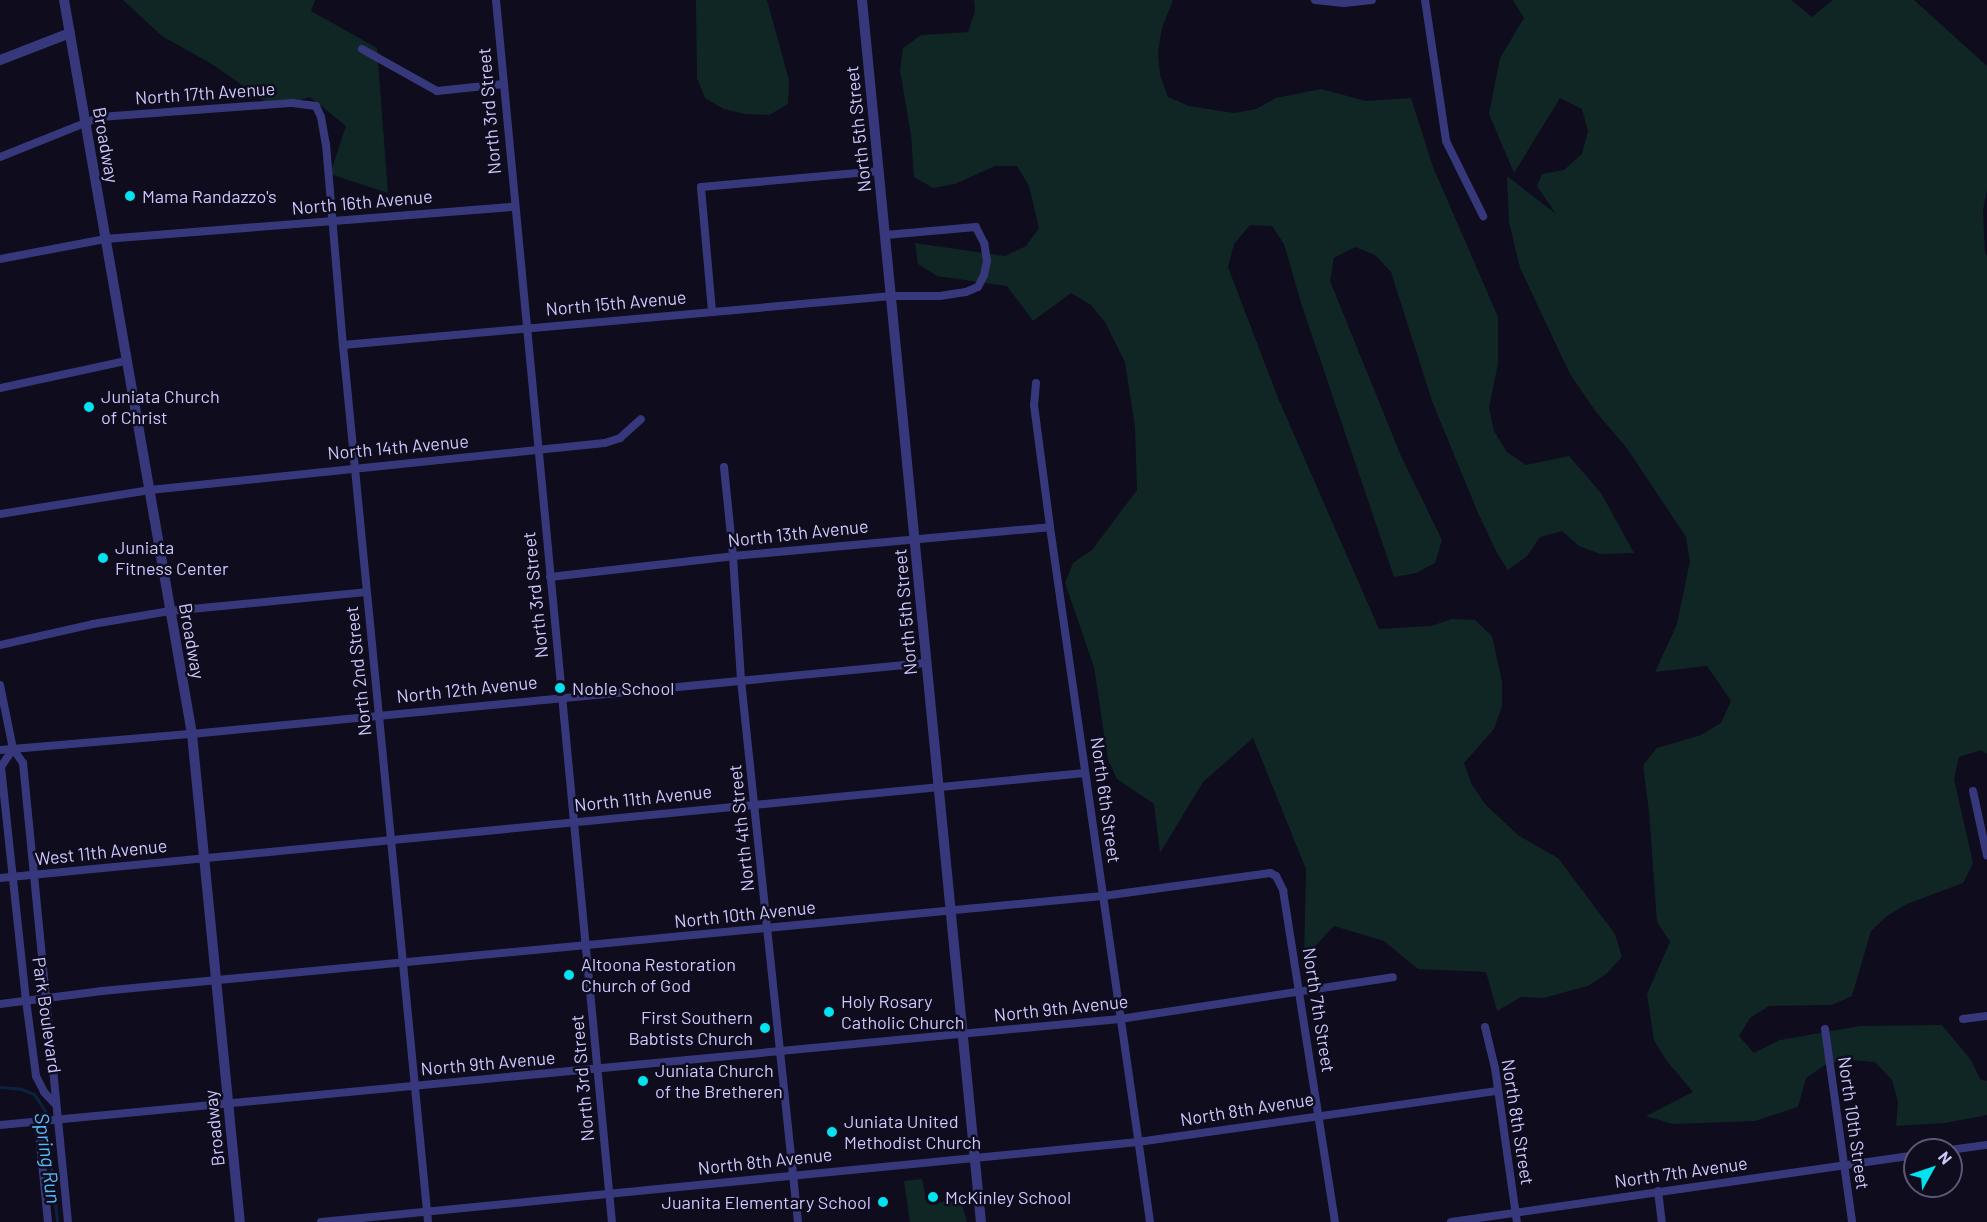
<!DOCTYPE html>
<style>
body{margin:0}
#map{position:relative;width:1987px;height:1222px;overflow:hidden;background:#0e0c1d;font-family:Barlow,sans-serif}
div>[style]{position:absolute}
[style*='--x']{left:calc(var(--x)*1px);top:calc(var(--y)*1px);width:calc(var(--w)*1px);rotate:calc(var(--a)*1deg)}
.green>*{inset:0;background:#0f2625}
.stream>*{height:3px;margin:-1.5px;padding:0 1.5px;transform-origin:1.5px;border-radius:1.5px;background:#0c2240}
.minor>*{height:8px;margin:-4px;padding:0 4px;transform-origin:4px;border-radius:4px;background:#37387b}
.tertiary>*{height:10px;margin:-5px;padding:0 5px;transform-origin:5px;border-radius:5px;background:#37387b}
.dots>*{width:16px;height:16px;translate:-50% -50%;box-sizing:border-box;border:3px solid #0e0c1d;border-radius:50%}
span{translate:-50% -50%;white-space:nowrap;text-align:center;line-height:1.15;-webkit-text-stroke:5px #0e0c1d;paint-order:stroke}
.street-label{font-size:18px;color:#ccc8fe}
.poi-label{font-size:18px;color:#ccc8fe}
.left{translate:0 -50%;text-align:left}
.right{translate:-100% -50%;text-align:right}
.water-label{font-size:20px;color:#58b8fd;font-style:italic}
.north{position:absolute;left:1903px;top:1138px;width:60px;height:60px;box-sizing:border-box;background:#0e0c1d;border:2px solid #5a5777;border-radius:50%;rotate:50deg;font-size:16px;font-weight:700;line-height:24px;text-align:center;color:#ccc8fe}
.north::after{content:'';display:block;margin:auto;width:21px;height:27px;background:#03e2ef;clip-path:polygon(50% 0,100% 100%,50% 72%,0 100%)}
</style>
<div id="map">
<div class="green">
<div style="clip-path:polygon(123px 0,315px 0,311px 11px,377px 48px,388px 193px,330px 174px,346px 126px,310px 97px,274px 108px,215px 66px,162px 36px)"></div>
<div style="clip-path:polygon(696px 0,767px 0,789px 80px,788px 104px,769px 115px,745px 114px,724px 109px,705px 98px,697px 78px)"></div>
<div style="clip-path:polygon(974px 0,1173px 0,1162px 28px,1158px 52px,1160px 75px,1168px 97px,1189px 106px,1234px 113px,1256px 109px,1276px 98px,1321px 89px,1366px 101px,1411px 98px,1433px 167px,1498px 317px,1498px 363px,1489px 408px,1494px 431px,1507px 452px,1526px 465px,1569px 456px,1601px 493px,1634px 553px,1600px 554px,1579px 546px,1562px 531px,1540px 537px,1527px 556px,1508px 570px,1497px 553px,1478px 513px,1432px 401px,1391px 272px,1375px 255px,1355px 247px,1334px 258px,1330px 281px,1401px 456px,1442px 540px,1435px 563px,1416px 573px,1394px 577px,1302px 306px,1284px 244px,1272px 226px,1250px 225px,1234px 244px,1228px 267px,1278px 398px,1379px 629px,1431px 626px,1452px 619px,1475px 620px,1492px 636px,1502px 682px,1502px 706px,1494px 729px,1464px 763px,1472px 785px,1485px 804px,1519px 836px,1558px 858px,1615px 934px,1622px 957px,1606px 974px,1588px 986px,1543px 998px,1521px 997px,1497px 1011px,1486px 972px,1418px 969px,1384px 941px,1334px 926px,1304px 958px,1306px 869px,1253px 738px,1203px 782px,1160px 853px,1154px 804px,1117px 779px,1108px 760px,1094px 667px,1065px 583px,1073px 563px,1092px 550px,1137px 490px,1135px 427px,1125px 362px,1105px 322px,1091px 305px,1071px 293px,1033px 321px,1007px 286px,937px 276px,918px 264px,915px 243px,1005px 256px,1026px 246px,1039px 228px,1029px 186px,1017px 166px,995px 166px,955px 184px,933px 188px,914px 177px,911px 135px,900px 70px,903px 48px,921px 35px,968px 32px,975px 11px)"></div>
<div style="clip-path:polygon(1513px 0,1791px 0,1812px 17px,1833px 0,1914px 0,1987px 66px,1987px 191px,1983px 210px,1985px 253px,1987px 255px,1987px 754px,1981px 750px,1959px 757px,1954px 779px,1973px 863px,1963px 883px,1907px 904px,1887px 916px,1871px 931px,1852px 996px,1832px 1005px,1769px 1006px,1750px 1018px,1739px 1036px,1754px 1053px,1780px 1040px,1860px 1026px,1942px 1025px,1971px 1060px,1980px 1079px,1987px 1081px,1987px 1115px,1945px 1123px,1896px 1126px,1898px 1102px,1892px 1080px,1875px 1062px,1851px 1060px,1828px 1063px,1806px 1078px,1798px 1107px,1755px 1121px,1673px 1124px,1646px 1116px,1693px 1092px,1666px 1060px,1654px 1040px,1647px 994px,1670px 942px,1657px 922px,1649px 811px,1643px 765px,1657px 748px,1701px 735px,1721px 723px,1731px 701px,1707px 666px,1655px 672px,1677px 624px,1690px 561px,1686px 537px,1626px 447px,1596px 412px,1570px 374px,1520px 268px,1509px 222px,1507px 176px,1556px 214px,1537px 186px,1542px 174px,1564px 170px,1582px 154px,1588px 131px,1582px 109px,1560px 98px,1514px 173px,1489px 114px,1500px 58px,1524px 18px)"></div>
<div style="clip-path:polygon(922px 1179px,927px 1203px,961px 1201px,967px 1222px,910px 1222px,904px 1181px)"></div>
</div>
<div class="stream">
<div style="--x:0;--y:1087;--w:21;--a:5"></div>
<div style="--x:21;--y:1089;--w:14;--a:21"></div>
<div style="--x:34;--y:1094;--w:20;--a:57"></div>
<div style="--x:45;--y:1111;--w:112;--a:83.8"></div>
</div>
<div class="minor">
<div style="--x:496;--y:0;--w:1227;--a:84.58"></div>
<div style="--x:1315;--y:0;--w:29;--a:6"></div>
<div style="--x:1344;--y:3;--w:28;--a:-6"></div>
<div style="--x:1425;--y:0;--w:143;--a:81.5"></div>
<div style="--x:1446;--y:141;--w:84;--a:63.7"></div>
<div style="--x:362;--y:49;--w:86;--a:29.2"></div>
<div style="--x:437;--y:91;--w:67;--a:-6"></div>
<div style="--x:0;--y:157;--w:108;--a:-21.8"></div>
<div style="--x:100;--y:117;--w:193;--a:-4.2"></div>
<div style="--x:292;--y:103;--w:24;--a:7"></div>
<div style="--x:316;--y:106;--w:12;--a:66"></div>
<div style="--x:321;--y:117;--w:27;--a:80"></div>
<div style="--x:326;--y:144;--w:202;--a:85.2"></div>
<div style="--x:343;--y:345;--w:881;--a:84.46"></div>
<div style="--x:0;--y:259;--w:107;--a:-10.8"></div>
<div style="--x:105;--y:239;--w:410;--a:-4.5"></div>
<div style="--x:712;--y:311;--w:124;--a:-95.1"></div>
<div style="--x:701;--y:187;--w:179;--a:-5.1"></div>
<div style="--x:343;--y:345;--w:551;--a:-5.1"></div>
<div style="--x:892;--y:296;--w:48;--a:0"></div>
<div style="--x:940;--y:296;--w:26;--a:-9"></div>
<div style="--x:966;--y:292;--w:13;--a:-23"></div>
<div style="--x:978;--y:287;--w:13;--a:-63"></div>
<div style="--x:984;--y:275;--w:14;--a:-78"></div>
<div style="--x:987;--y:261;--w:18;--a:-99"></div>
<div style="--x:984;--y:243;--w:18;--a:-117"></div>
<div style="--x:976;--y:227;--w:91;--a:175"></div>
<div style="--x:1036;--y:383;--w:22;--a:95"></div>
<div style="--x:1034;--y:405;--w:123;--a:82.5"></div>
<div style="--x:1050;--y:527;--w:702;--a:81.81"></div>
<div style="--x:0;--y:388;--w:129;--a:-12.1"></div>
<div style="--x:724;--y:467;--w:89;--a:84.2"></div>
<div style="--x:733;--y:556;--w:124;--a:86.3"></div>
<div style="--x:741;--y:680;--w:545;--a:84"></div>
<div style="--x:0;--y:514;--w:152;--a:-9.1"></div>
<div style="--x:150;--y:490;--w:457;--a:-5.9"></div>
<div style="--x:605;--y:443;--w:16;--a:-18"></div>
<div style="--x:620;--y:438;--w:28;--a:-42"></div>
<div style="--x:550;--y:577;--w:184;--a:-6.5"></div>
<div style="--x:733;--y:556;--w:318;--a:-5.2"></div>
<div style="--x:0;--y:645;--w:95;--a:-12.7"></div>
<div style="--x:93;--y:624;--w:78;--a:-9.6"></div>
<div style="--x:170;--y:611;--w:197;--a:-5.5"></div>
<div style="--x:0;--y:685;--w:65;--a:78.5"></div>
<div style="--x:13;--y:749;--w:17;--a:54"></div>
<div style="--x:23;--y:763;--w:461;--a:84.4"></div>
<div style="--x:13;--y:749;--w:22;--a:124"></div>
<div style="--x:1;--y:767;--w:234;--a:83.9"></div>
<div style="--x:26;--y:1000;--w:77;--a:82.5"></div>
<div style="--x:36;--y:1076;--w:18;--a:63"></div>
<div style="--x:44;--y:1092;--w:16;--a:47"></div>
<div style="--x:0;--y:750;--w:193;--a:-4.8"></div>
<div style="--x:192;--y:734;--w:737;--a:-5.53"></div>
<div style="--x:1973;--y:791;--w:66;--a:77.8"></div>
<div style="--x:0;--y:878;--w:1090;--a:-5.53"></div>
<div style="--x:0;--y:1004;--w:103;--a:-7.3"></div>
<div style="--x:102;--y:991;--w:1005;--a:-5.42"></div>
<div style="--x:1103;--y:896;--w:169;--a:-7.8"></div>
<div style="--x:1270;--y:873;--w:7;--a:27"></div>
<div style="--x:1276;--y:876;--w:16;--a:63"></div>
<div style="--x:1283;--y:890;--w:336;--a:81.1"></div>
<div style="--x:1963;--y:1019;--w:24;--a:-7"></div>
<div style="--x:1485;--y:1027;--w:42;--a:76.3"></div>
<div style="--x:1495;--y:1068;--w:156;--a:81.9"></div>
<div style="--x:1825;--y:1029;--w:195;--a:82"></div>
<div style="--x:38;--y:1122;--w:100;--a:84.3"></div>
<div style="--x:0;--y:1125;--w:1125;--a:-5.41"></div>
<div style="--x:1120;--y:1019;--w:276;--a:-8.7"></div>
<div style="--x:1950;--y:1150;--w:37;--a:-8"></div>
<div style="--x:1658;--y:1191;--w:31;--a:83"></div>
<div style="--x:321;--y:1222;--w:821;--a:-5.59"></div>
<div style="--x:1138;--y:1142;--w:363;--a:-8.1"></div>
<div style="--x:1451;--y:1222;--w:469;--a:-8.2"></div>
</div>
<div class="tertiary">
<div style="--x:64;--y:0;--w:745;--a:80.11"></div>
<div style="--x:192;--y:734;--w:490;--a:84.4"></div>
<div style="--x:862;--y:0;--w:1228;--a:84.44"></div>
<div style="--x:0;--y:60;--w:75;--a:-21.1"></div>
</div>
<div class="dots">
<div style="left:130px;top:196px;background:#03e2ef"></div>
<div style="left:89px;top:407px;background:#03e2ef"></div>
<div style="left:103px;top:558px;background:#03e2ef"></div>
<div style="left:560px;top:688px;background:#03e2ef"></div>
<div style="left:569px;top:975px;background:#03e2ef"></div>
<div style="left:829px;top:1012px;background:#03e2ef"></div>
<div style="left:765px;top:1028px;background:#03e2ef"></div>
<div style="left:643px;top:1081px;background:#03e2ef"></div>
<div style="left:832px;top:1132px;background:#03e2ef"></div>
<div style="left:933px;top:1197px;background:#03e2ef"></div>
<div style="left:883px;top:1202px;background:#03e2ef"></div>
</div>
<div class="street-label">
<span style="left:205px;top:93px;rotate:-4deg">North 17th Avenue</span>
<span style="left:489px;top:111px;rotate:-95deg">North 3rd Street</span>
<span style="left:858px;top:129px;rotate:-96deg">North 5th Street</span>
<span style="left:106px;top:145px;rotate:80deg">Broadway</span>
<span style="left:362px;top:202px;rotate:-5deg">North 16th Avenue</span>
<span style="left:616px;top:303px;rotate:-5deg">North 15th Avenue</span>
<span style="left:398px;top:447px;rotate:-5deg">North 14th Avenue</span>
<span style="left:798px;top:533px;rotate:-6deg">North 13th Avenue</span>
<span style="left:535px;top:595px;rotate:-96deg">North 3rd Street</span>
<span style="left:905px;top:612px;rotate:-95deg">North 5th Street</span>
<span style="left:192px;top:641px;rotate:80deg">Broadway</span>
<span style="left:358px;top:671px;rotate:-96deg">North 2nd Street</span>
<span style="left:467px;top:689px;rotate:-6deg">North 12th Avenue</span>
<span style="left:643px;top:798px;rotate:-6deg">North 11th Avenue</span>
<span style="left:1106px;top:800px;rotate:82deg">North 6th Street</span>
<span style="left:741px;top:828px;rotate:-96deg">North 4th Street</span>
<span style="left:101px;top:852px;rotate:-6deg">West 11th Avenue</span>
<span style="left:745px;top:914px;rotate:-6deg">North 10th Avenue</span>
<span style="left:1061px;top:1008px;rotate:-6deg">North 9th Avenue</span>
<span style="left:1319px;top:1010px;rotate:81deg">North 7th Street</span>
<span style="left:47px;top:1015px;rotate:82deg">Park Boulevard</span>
<span style="left:488px;top:1063px;rotate:-5deg">North 9th Avenue</span>
<span style="left:582px;top:1078px;rotate:-95deg">North 3rd Street</span>
<span style="left:1247px;top:1109px;rotate:-9deg">North 8th Avenue</span>
<span style="left:1518px;top:1122px;rotate:81deg">North 8th Street</span>
<span style="left:1854px;top:1123px;rotate:82deg">North 10th Street</span>
<span style="left:214px;top:1128px;rotate:-96deg">Broadway</span>
<span style="left:765px;top:1161px;rotate:-6deg">North 8th Avenue</span>
<span style="left:1681px;top:1172px;rotate:-8deg">North 7th Avenue</span>
</div>
<div class="poi-label">
<span class="left" style="left:142px;top:196px">Mama Randazzo's</span>
<span class="left" style="left:101px;top:407px">Juniata Church<br>of Christ</span>
<span class="left" style="left:115px;top:558px">Juniata<br>Fitness Center</span>
<span class="left" style="left:572px;top:688px">Noble School</span>
<span class="left" style="left:581px;top:975px">Altoona Restoration<br>Church of God</span>
<span class="left" style="left:841px;top:1012px">Holy Rosary<br>Catholic Church</span>
<span class="right" style="left:753px;top:1028px">First Southern<br>Babtists Church</span>
<span class="left" style="left:655px;top:1081px">Juniata Church<br>of the Bretheren</span>
<span class="left" style="left:844px;top:1132px">Juniata United<br>Methodist Church</span>
<span class="left" style="left:945px;top:1197px">McKinley School</span>
<span class="right" style="left:871px;top:1202px">Juanita Elementary School</span>
</div>
<div class="water-label">
<span style="left:48px;top:1158px;rotate:82deg">Spring Run</span>
</div>
<div class="north">N</div>
</div>
